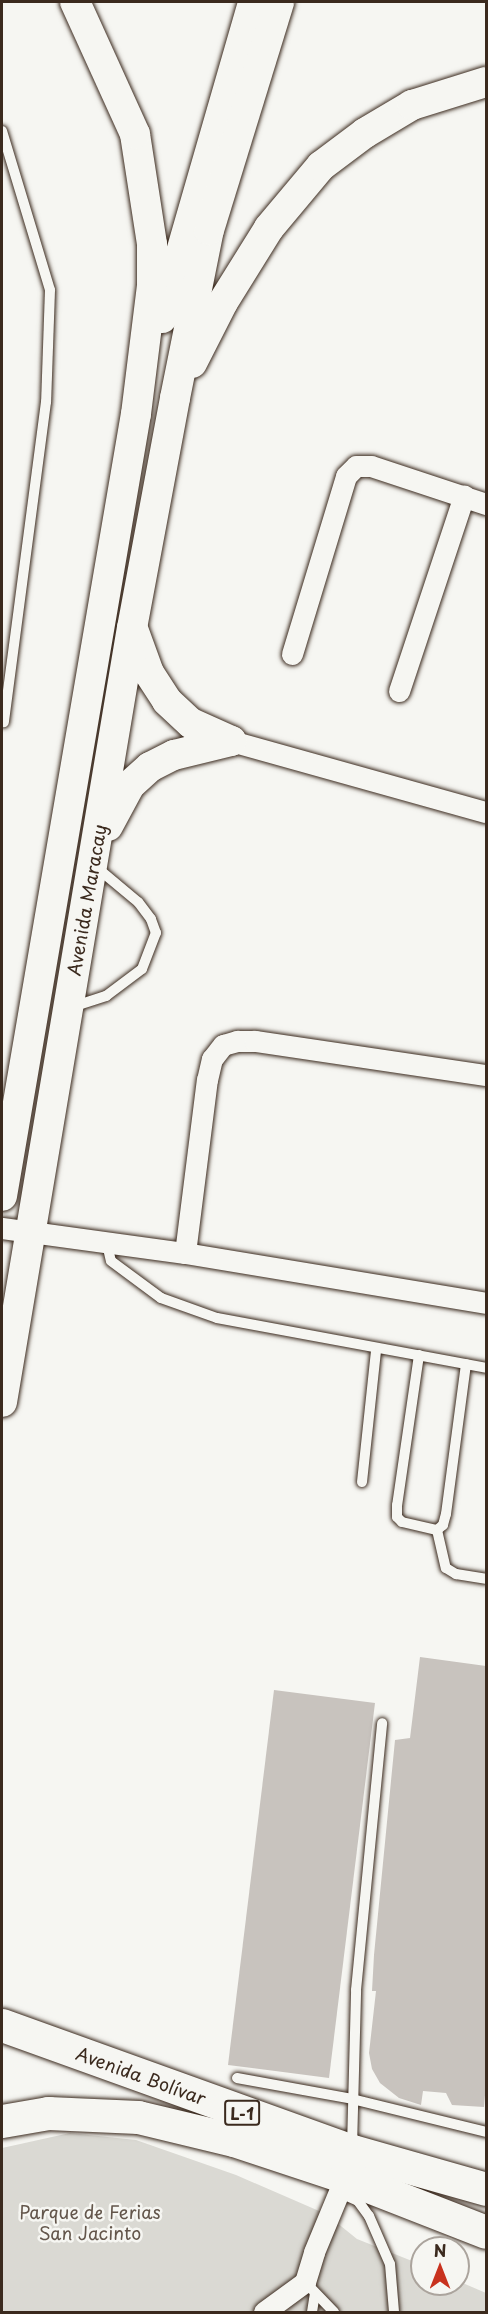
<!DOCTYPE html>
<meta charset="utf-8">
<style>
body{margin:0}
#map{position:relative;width:488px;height:2314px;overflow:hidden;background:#f6f6f2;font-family:"Playpen Sans",sans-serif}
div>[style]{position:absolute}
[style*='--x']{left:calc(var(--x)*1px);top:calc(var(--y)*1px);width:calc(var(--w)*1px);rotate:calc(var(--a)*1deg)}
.green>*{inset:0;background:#dad9d3}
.building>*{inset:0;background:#c8c3be}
.roads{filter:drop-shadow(0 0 2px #3b2a1e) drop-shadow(0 0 2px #3b2a1e)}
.lane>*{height:10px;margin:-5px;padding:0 5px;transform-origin:5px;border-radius:5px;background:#f6f6f2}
.street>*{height:21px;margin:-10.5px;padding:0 10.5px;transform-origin:10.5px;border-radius:10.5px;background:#f6f6f2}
.secondary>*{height:30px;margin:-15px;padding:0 15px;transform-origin:15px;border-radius:15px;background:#f6f6f2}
.primary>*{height:33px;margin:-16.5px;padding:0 16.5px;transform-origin:16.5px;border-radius:16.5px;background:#f6f6f2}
span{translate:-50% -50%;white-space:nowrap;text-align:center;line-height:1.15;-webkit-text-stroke:5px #f6f6f2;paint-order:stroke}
.shield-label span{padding:2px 4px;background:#f6f6f2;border:2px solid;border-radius:4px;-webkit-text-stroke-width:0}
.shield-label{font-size:16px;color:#3b2a1e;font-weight:700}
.street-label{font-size:18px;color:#3b2a1e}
.park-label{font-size:18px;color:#63564b}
.frame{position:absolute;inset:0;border:3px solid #3b2a1e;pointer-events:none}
.north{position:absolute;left:410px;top:2236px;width:60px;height:60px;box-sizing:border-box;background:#f6f6f2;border:2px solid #aba49d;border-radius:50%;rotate:0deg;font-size:16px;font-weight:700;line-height:24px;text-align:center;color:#3b2a1e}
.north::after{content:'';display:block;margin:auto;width:21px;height:27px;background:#c8321e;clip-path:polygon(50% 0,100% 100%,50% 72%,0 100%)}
</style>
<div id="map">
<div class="green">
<div style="clip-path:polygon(70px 2133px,136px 2140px,236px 2175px,326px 2214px,357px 2239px,422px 2265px,422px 2284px,458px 2284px,458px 2281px,486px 2293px,486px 2312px,2px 2312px,2px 2148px)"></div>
</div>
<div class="building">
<div style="clip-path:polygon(420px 1657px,486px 1666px,486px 2083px,484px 2107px,452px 2105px,446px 2093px,423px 2091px,421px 2105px,399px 2098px,380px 2083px,372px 2069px,369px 2053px,376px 1991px,372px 1991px,374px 1955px,395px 1740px,410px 1738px)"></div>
<div style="clip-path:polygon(274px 1690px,375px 1703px,329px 2078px,228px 2065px)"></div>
</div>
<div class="roads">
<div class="lane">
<div style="--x:2;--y:131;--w:166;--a:73.2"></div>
<div style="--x:50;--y:290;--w:112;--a:92"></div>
<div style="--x:46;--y:402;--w:323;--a:97.5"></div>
<div style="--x:72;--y:1007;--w:36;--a:-18"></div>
<div style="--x:106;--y:996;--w:45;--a:-36.9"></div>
<div style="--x:142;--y:969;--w:39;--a:-69"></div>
<div style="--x:156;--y:933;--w:15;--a:-110"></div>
<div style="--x:151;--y:919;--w:21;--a:-127"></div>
<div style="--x:138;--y:902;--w:56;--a:-140.1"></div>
<div style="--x:107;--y:1244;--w:17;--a:77"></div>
<div style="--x:111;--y:1261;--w:62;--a:36.5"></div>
<div style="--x:161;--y:1298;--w:59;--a:19.7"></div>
<div style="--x:217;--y:1318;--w:274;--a:10.5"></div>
<div style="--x:419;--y:1355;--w:152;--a:98.3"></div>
<div style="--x:397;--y:1505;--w:12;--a:90"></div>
<div style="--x:397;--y:1517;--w:7;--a:45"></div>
<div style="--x:402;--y:1522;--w:36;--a:13"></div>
<div style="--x:437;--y:1530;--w:8;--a:-40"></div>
<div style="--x:443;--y:1525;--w:11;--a:-75"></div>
<div style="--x:446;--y:1514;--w:151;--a:-82.4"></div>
<div style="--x:362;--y:1482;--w:133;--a:-83.9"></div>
<div style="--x:437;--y:1530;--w:39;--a:77"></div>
<div style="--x:446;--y:1568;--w:12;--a:31"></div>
<div style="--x:456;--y:1574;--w:30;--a:9"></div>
<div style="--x:237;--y:2078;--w:117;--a:10.3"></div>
<div style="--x:352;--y:2099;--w:138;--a:13.8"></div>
<div style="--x:352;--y:2147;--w:157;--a:-88.5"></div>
<div style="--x:356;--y:1990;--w:268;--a:-84.4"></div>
<div style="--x:338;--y:2192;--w:22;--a:24"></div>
<div style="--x:358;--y:2201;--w:19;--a:54"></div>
<div style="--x:369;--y:2216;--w:52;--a:66.4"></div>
<div style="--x:390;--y:2264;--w:48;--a:85.2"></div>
<div style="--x:305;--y:2282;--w:42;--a:46"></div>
<div style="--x:312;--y:2312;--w:19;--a:-81"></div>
</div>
<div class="street">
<div style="--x:292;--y:654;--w:186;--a:-73.1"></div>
<div style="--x:346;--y:476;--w:14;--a:-45"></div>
<div style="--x:356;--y:466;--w:15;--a:0"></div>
<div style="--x:371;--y:466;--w:121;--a:18.3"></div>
<div style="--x:399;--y:691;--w:206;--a:-71.6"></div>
<div style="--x:231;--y:741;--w:265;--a:15.6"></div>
<div style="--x:2;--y:1228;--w:185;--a:7.8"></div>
<div style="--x:185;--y:1253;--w:305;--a:9.4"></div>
<div style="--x:185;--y:1253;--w:174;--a:-82.8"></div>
<div style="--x:207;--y:1080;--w:22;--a:-77"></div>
<div style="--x:212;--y:1059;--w:18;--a:-52"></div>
<div style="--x:223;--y:1045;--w:15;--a:-16"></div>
<div style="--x:237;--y:1041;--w:18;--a:0"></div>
<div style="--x:255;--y:1041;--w:233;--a:8.4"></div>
<div style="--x:264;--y:2312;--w:51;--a:-36.2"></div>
<div style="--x:305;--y:2282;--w:31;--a:-73"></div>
<div style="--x:314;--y:2252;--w:81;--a:-67.5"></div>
</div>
<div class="secondary">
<div style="--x:162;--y:318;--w:329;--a:-73.9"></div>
<div style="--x:192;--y:363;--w:68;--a:-63.1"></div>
<div style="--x:223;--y:302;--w:87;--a:-58.1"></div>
<div style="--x:269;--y:228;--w:81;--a:-50"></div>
<div style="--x:321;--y:166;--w:55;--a:-36.9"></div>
<div style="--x:365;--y:133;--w:55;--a:-30.8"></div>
<div style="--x:412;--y:105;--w:77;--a:-17.3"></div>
<div style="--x:133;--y:629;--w:47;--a:70"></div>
<div style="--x:149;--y:673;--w:33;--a:57"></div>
<div style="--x:167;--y:701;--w:33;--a:43"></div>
<div style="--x:191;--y:723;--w:44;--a:24.2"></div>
<div style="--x:108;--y:826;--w:47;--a:-61.8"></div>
<div style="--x:130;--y:785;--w:27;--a:-42"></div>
<div style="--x:150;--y:767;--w:27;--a:-27"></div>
<div style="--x:174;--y:755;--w:59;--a:-13.8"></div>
<div style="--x:2;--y:1196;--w:793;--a:-80.28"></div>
<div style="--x:136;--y:414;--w:129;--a:-82.9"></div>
<div style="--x:152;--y:286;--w:42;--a:-90"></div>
<div style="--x:152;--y:244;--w:111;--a:-98.8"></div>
<div style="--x:135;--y:134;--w:145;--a:-114.4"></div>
<div style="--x:2;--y:1402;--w:785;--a:-80.47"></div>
<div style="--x:132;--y:628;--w:234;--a:-79.4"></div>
<div style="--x:175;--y:398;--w:171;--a:-78.6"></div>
<div style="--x:209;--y:230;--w:239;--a:-72.9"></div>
</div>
<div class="primary">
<div style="--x:2;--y:2025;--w:372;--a:19.8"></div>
<div style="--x:352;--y:2151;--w:139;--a:15.8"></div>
<div style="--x:2;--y:2121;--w:47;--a:-9.9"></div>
<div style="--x:48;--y:2113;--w:90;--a:2.5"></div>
<div style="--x:138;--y:2117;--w:99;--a:13.5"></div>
<div style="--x:234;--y:2140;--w:117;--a:18.4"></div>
<div style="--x:345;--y:2177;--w:151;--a:21.3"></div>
</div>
</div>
<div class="shield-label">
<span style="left:242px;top:2113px">L-1</span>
</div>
<div class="street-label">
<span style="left:87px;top:900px;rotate:-80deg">Avenida Maracay</span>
<span style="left:141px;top:2076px;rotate:20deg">Avenida Bolívar</span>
</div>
<div class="park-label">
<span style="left:90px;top:2223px">Parque de Ferias<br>San Jacinto</span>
</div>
<div class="frame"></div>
<div class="north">N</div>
</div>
